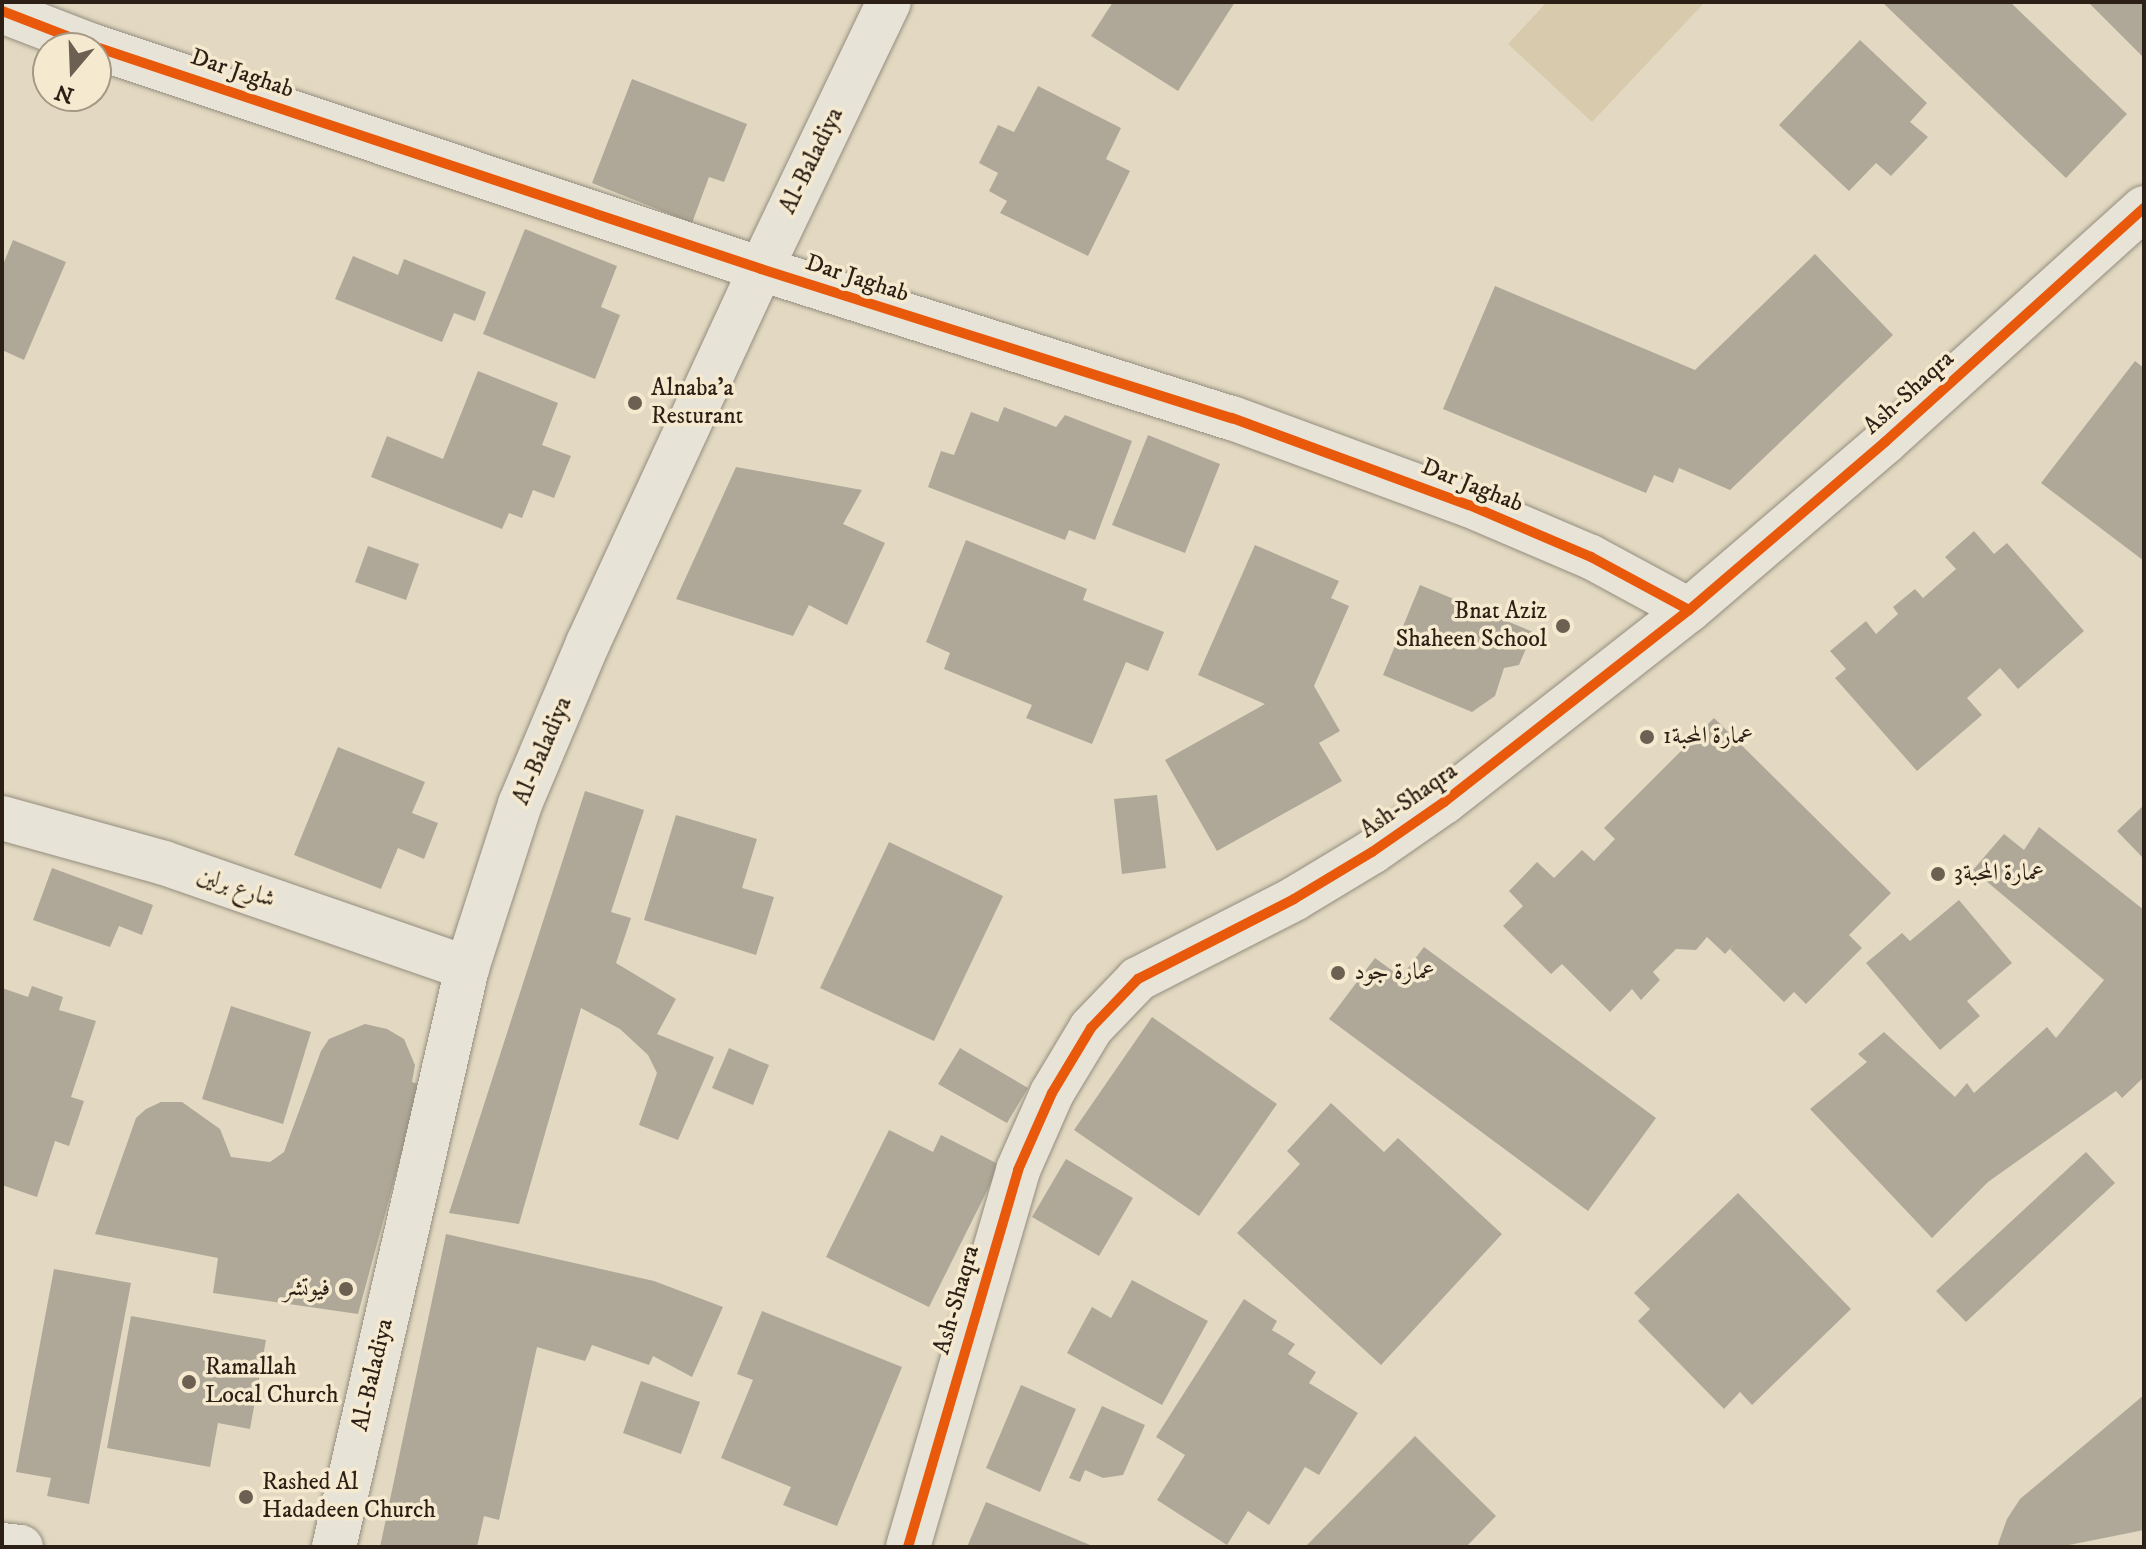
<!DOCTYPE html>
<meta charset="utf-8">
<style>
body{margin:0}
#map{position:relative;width:2146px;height:1549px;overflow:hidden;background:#e3d9c2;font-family:"IM FELL DW Pica",Amiri,serif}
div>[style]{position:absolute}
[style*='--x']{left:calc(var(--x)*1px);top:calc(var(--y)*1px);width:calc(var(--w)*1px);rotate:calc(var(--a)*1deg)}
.green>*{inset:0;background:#d8caac}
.building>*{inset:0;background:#afa898}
.roads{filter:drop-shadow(0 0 2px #948d7e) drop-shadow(0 0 2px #948d7e)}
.street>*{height:44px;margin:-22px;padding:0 22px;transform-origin:22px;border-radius:22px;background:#e8e3d7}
.cycleway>*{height:10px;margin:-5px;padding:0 5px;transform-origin:5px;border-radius:5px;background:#e8590c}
.dots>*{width:22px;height:22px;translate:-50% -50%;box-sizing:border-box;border:4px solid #f5eacf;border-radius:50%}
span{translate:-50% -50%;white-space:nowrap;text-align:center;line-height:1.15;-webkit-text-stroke:7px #f5eacf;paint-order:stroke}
.street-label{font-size:24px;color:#2c1f15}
.poi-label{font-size:24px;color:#2c1f15}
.left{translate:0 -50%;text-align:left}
.right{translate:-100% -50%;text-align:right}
.frame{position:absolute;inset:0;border:4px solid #2c1f15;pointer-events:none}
.north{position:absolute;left:32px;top:32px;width:80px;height:80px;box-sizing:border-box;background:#f5eacf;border:2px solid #a59985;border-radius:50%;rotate:199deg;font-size:22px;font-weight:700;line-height:32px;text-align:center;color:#2c1f15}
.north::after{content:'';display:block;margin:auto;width:28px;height:36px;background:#6c6052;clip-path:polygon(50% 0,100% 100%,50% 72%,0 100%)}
</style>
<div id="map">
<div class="green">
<div style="clip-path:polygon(1547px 2px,1705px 2px,1592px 122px,1508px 44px)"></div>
</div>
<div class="building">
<div style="clip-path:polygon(1113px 2px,1235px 2px,1178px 91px,1091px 36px)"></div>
<div style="clip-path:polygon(1882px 2px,2010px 2px,2127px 114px,2066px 178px)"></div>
<div style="clip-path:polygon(2088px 2px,2144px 2px,2144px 58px)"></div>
<div style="clip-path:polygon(1860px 40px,1927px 103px,1910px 122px,1928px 137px,1891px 176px,1876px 163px,1849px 191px,1779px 125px)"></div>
<div style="clip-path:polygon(632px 79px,747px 124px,724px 182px,709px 177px,692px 223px,592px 183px)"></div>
<div style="clip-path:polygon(1038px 86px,1121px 128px,1106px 159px,1130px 171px,1088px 256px,1000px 213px,1007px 201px,989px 191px,998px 173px,979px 163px,998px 125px,1014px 132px)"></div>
<div style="clip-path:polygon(525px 229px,617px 266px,601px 307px,620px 315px,595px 379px,483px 334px)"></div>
<div style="clip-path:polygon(13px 240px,66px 262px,24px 360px,2px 350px,2px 267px)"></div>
<div style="clip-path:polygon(1815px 254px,1893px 335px,1730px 490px,1679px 468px,1673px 483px,1654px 475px,1646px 493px,1443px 409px,1495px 286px,1695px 370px)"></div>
<div style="clip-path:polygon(353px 256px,398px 275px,404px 259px,486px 292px,475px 321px,454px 313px,442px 342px,335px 299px)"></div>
<div style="clip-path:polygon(2135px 361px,2144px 368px,2144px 561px,2041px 483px)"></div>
<div style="clip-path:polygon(478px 371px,558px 403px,542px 445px,571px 456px,554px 498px,533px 490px,522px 518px,509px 513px,502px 529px,371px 477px,387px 436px,443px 459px)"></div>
<div style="clip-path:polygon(1004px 407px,1056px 427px,1065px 415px,1132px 441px,1095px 540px,1069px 530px,1065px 540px,928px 487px,941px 451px,954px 455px,971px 412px,998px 422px)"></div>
<div style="clip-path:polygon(1148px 435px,1220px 464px,1185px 553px,1112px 525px)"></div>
<div style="clip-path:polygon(736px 467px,862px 490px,843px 524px,885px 543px,847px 625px,809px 605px,793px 636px,676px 599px)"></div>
<div style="clip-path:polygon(1974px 531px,1994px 554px,2007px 543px,2084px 631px,2018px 689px,2000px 668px,1967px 698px,1982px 715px,1917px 771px,1835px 678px,1846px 669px,1830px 651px,1866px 621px,1876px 634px,1898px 614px,1893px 607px,1915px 589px,1923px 598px,1956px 569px,1945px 557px)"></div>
<div style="clip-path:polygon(966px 540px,1087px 589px,1083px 600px,1164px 632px,1148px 671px,1126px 662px,1092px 744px,1026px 718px,1032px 705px,944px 669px,950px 653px,926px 642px)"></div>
<div style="clip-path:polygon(1255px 545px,1339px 581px,1331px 598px,1349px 606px,1314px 686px,1340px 731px,1319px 743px,1342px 781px,1217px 851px,1165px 760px,1265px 704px,1198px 675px)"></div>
<div style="clip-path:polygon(368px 546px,419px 564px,406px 600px,355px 582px)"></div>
<div style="clip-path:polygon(1420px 585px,1533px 632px,1519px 665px,1504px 668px,1495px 696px,1472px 712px,1383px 675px)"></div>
<div style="clip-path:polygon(1714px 718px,1891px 893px,1849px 935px,1862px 948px,1806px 1004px,1794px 992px,1784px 1002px,1730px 949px,1737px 941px,1725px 954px,1707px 937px,1696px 950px,1676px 949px,1653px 972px,1660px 980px,1641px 1000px,1632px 989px,1610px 1012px,1562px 964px,1551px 974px,1503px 926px,1523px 906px,1509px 891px,1537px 862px,1554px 878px,1582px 850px,1594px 861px,1615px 839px,1604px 828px)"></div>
<div style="clip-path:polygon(338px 747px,425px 782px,412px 813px,438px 823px,424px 859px,398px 848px,381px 889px,294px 855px)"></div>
<div style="clip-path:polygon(585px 791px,644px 810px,611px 912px,631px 918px,616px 963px,676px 999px,657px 1034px,714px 1057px,678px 1140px,639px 1125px,657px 1073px,648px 1055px,620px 1029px,581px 1008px,519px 1224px,449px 1213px)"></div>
<div style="clip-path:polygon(1157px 795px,1166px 868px,1122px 874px,1114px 799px)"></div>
<div style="clip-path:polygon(2144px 805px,2144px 859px,2117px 831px)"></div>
<div style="clip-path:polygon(676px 815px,757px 839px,742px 888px,774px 897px,756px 955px,644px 920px)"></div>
<div style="clip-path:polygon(2039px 827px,2144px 910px,2144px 1077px,2122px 1098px,2116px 1091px,1988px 1182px,1932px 1238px,1810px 1109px,1867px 1062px,1858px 1054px,1884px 1032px,1955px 1097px,1967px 1083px,1974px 1093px,2047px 1027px,2056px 1038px,2104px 980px,1973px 870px,2004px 834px,2024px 850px)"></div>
<div style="clip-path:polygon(889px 842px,1003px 896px,934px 1041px,820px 988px)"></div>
<div style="clip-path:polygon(52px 868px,153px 905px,142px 935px,119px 926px,110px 947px,33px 920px)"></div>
<div style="clip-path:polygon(1959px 900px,2012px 963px,1967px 1001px,1980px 1016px,1940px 1050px,1866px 963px,1902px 933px,1910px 941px)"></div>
<div style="clip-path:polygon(1424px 947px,1656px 1118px,1588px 1211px,1329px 1019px,1375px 958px,1401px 977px)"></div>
<div style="clip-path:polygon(32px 986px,63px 997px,59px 1010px,96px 1021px,71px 1097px,84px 1101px,69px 1146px,55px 1141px,37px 1197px,2px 1185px,2px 988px,28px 997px)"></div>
<div style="clip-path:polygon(231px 1006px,311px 1032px,283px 1124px,202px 1099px)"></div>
<div style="clip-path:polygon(1152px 1017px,1277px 1104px,1199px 1216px,1074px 1130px)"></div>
<div style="clip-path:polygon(365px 1024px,387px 1029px,404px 1039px,415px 1065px,412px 1082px,420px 1085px,358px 1314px,213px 1293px,218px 1258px,95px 1234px,136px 1118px,146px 1109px,161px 1102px,182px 1102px,220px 1129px,231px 1157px,270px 1162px,284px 1152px,321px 1051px,329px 1039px)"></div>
<div style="clip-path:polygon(729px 1048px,769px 1065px,753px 1105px,712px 1088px)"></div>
<div style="clip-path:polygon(960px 1048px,1028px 1088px,1007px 1123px,938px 1084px)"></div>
<div style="clip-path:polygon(1331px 1103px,1384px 1152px,1398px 1138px,1502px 1234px,1381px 1365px,1237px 1233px,1300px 1164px,1287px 1151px)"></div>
<div style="clip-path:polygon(889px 1130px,933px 1152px,941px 1135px,1000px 1165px,929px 1307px,826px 1257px)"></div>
<div style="clip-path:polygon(2086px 1152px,2115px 1183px,1966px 1322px,1936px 1291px)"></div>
<div style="clip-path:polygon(1066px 1159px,1133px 1198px,1099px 1256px,1032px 1217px)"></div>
<div style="clip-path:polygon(1738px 1193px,1851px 1309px,1752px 1405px,1740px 1392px,1724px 1409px,1638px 1321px,1650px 1309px,1634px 1293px)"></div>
<div style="clip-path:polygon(446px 1234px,654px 1281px,723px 1307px,692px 1377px,653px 1356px,649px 1365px,592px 1345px,585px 1361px,537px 1347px,499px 1520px,484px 1516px,477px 1547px,380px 1547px)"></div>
<div style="clip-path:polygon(54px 1269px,131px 1283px,89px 1504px,47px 1496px,51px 1478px,16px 1472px)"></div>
<div style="clip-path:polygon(1132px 1280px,1208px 1321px,1162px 1405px,1067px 1353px,1092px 1307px,1111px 1318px)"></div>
<div style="clip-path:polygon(1244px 1299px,1277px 1321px,1272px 1330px,1295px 1344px,1288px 1354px,1316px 1372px,1309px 1383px,1358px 1413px,1319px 1475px,1305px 1467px,1269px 1525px,1248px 1511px,1227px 1545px,1157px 1500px,1185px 1455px,1156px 1437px)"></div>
<div style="clip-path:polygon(762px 1311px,902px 1367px,837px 1526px,783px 1505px,791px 1487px,721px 1458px,753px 1380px,737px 1374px)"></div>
<div style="clip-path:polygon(131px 1316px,266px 1340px,250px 1429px,218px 1423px,210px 1467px,107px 1448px)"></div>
<div style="clip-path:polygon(641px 1381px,700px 1402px,681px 1454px,623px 1433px)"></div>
<div style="clip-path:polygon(1021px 1385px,1076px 1409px,1040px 1492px,986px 1468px)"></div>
<div style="clip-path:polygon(2144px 1395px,2144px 1530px,2059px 1547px,1997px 1547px,2007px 1519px,2020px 1499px)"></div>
<div style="clip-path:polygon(1102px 1406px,1145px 1425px,1123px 1475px,1103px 1478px,1085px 1470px,1080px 1482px,1069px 1478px)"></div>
<div style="clip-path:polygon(1415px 1436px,1496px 1516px,1466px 1547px,1305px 1547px)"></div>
<div style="clip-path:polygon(986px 1502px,1095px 1547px,967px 1547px)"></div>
</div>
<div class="roads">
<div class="street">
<div style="--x:2;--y:11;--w:94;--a:21.1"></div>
<div style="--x:90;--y:45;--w:707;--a:18.46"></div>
<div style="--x:761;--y:269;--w:494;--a:17.6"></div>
<div style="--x:1232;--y:418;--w:252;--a:20.2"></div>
<div style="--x:1469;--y:505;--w:133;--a:23.1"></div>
<div style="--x:1591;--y:557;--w:111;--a:28.4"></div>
<div style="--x:2;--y:818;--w:168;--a:15.5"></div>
<div style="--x:164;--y:863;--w:321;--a:19.1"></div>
<div style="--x:2;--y:1545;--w:19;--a:6"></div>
<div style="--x:334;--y:1547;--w:594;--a:-77.06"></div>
<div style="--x:467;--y:968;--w:172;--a:-72.1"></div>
<div style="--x:520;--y:804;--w:175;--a:-67.1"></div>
<div style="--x:588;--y:643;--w:412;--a:-65.2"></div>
<div style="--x:761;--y:269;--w:296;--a:-64.4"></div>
<div style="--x:908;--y:1547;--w:393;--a:-73.7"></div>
<div style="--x:1018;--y:1170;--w:84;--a:-66.2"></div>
<div style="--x:1052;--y:1093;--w:76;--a:-59"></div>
<div style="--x:1091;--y:1028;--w:68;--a:-46.2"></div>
<div style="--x:1138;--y:979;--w:175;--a:-27.1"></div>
<div style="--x:1294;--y:899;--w:91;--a:-31.1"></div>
<div style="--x:1372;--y:852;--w:88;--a:-34.8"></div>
<div style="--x:1444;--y:802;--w:311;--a:-38.1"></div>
<div style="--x:1689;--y:610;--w:258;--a:-40.6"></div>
<div style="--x:1885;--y:442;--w:349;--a:-42.1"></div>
</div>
</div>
<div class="cycleway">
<div style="--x:2;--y:11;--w:94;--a:21.1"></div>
<div style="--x:90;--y:45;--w:707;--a:18.46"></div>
<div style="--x:761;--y:269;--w:494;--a:17.6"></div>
<div style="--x:1232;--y:418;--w:252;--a:20.2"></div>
<div style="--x:1469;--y:505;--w:133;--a:23.1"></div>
<div style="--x:1591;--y:557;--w:111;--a:28.4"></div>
<div style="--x:908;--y:1547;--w:393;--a:-73.7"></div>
<div style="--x:1018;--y:1170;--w:84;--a:-66.2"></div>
<div style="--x:1052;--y:1093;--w:76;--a:-59"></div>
<div style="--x:1091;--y:1028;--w:68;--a:-46.2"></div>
<div style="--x:1138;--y:979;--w:175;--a:-27.1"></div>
<div style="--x:1294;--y:899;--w:91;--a:-31.1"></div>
<div style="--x:1372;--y:852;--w:88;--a:-34.8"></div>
<div style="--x:1444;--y:802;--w:311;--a:-38.1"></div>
<div style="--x:1689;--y:610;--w:258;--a:-40.6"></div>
<div style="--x:1885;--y:442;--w:349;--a:-42.1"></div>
</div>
<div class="dots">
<div style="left:635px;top:403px;background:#6c6052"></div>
<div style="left:1563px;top:626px;background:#6c6052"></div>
<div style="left:1647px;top:737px;background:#6c6052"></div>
<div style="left:1938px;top:874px;background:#6c6052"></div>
<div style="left:1338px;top:973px;background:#6c6052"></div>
<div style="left:346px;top:1289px;background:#6c6052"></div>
<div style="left:189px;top:1382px;background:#6c6052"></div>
<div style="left:246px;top:1497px;background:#6c6052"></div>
</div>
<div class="street-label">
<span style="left:242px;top:74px;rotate:19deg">Dar Jaghab</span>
<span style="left:812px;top:161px;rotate:-64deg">Al-Baladiya</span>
<span style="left:857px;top:279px;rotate:18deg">Dar Jaghab</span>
<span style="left:1909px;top:393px;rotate:-42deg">Ash-Shaqra</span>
<span style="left:1472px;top:486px;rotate:22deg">Dar Jaghab</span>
<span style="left:543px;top:751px;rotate:-67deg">Al-Baladiya</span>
<span style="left:1409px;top:801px;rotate:-35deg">Ash-Shaqra</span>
<span style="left:236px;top:888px;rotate:19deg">شارع برلين</span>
<span style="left:957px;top:1300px;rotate:-74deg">Ash-Shaqra</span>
<span style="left:373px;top:1375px;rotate:-77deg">Al-Baladiya</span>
</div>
<div class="poi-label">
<span class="left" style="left:651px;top:403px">Alnaba'a<br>Resturant</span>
<span class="right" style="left:1547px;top:626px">Bnat Aziz<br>Shaheen School</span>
<span class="left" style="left:1663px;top:737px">عمارة المحبة1</span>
<span class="left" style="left:1954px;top:874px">عمارة المحبة3</span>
<span class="left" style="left:1354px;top:973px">عمارة جود</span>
<span class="right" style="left:330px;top:1289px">فيوتشر</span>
<span class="left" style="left:205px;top:1382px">Ramallah<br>Local Church</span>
<span class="left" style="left:262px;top:1497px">Rashed Al<br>Hadadeen Church</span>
</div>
<div class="frame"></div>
<div class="north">N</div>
</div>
